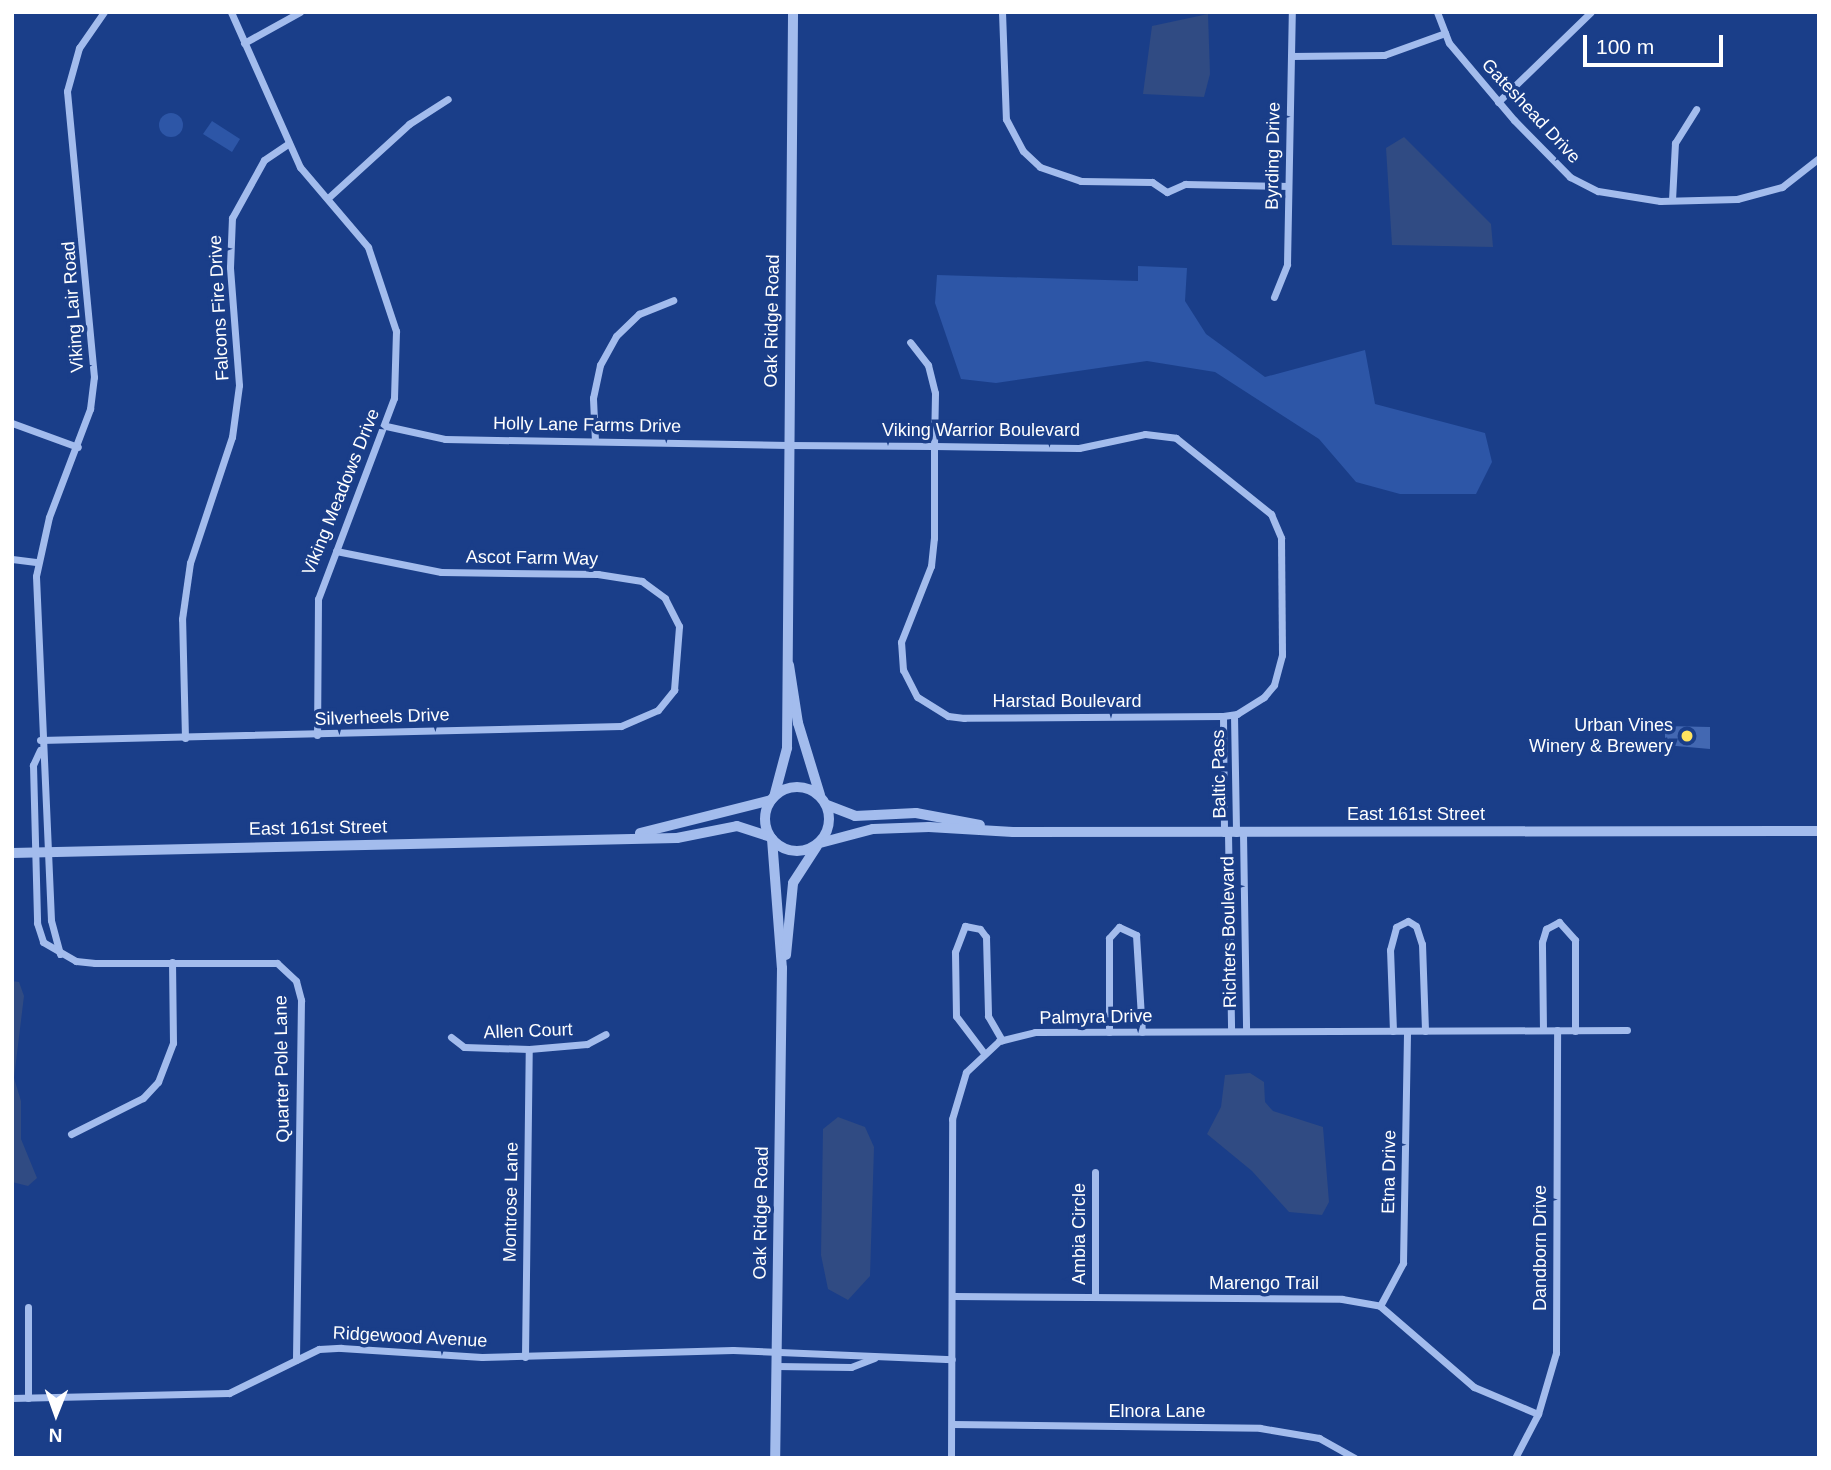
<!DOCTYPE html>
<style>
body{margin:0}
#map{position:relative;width:1831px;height:1470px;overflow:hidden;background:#1a3e89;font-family:Arial,sans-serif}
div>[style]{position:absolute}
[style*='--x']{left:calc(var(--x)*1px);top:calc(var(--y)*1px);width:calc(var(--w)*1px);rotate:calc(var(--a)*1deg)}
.green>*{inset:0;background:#2d56a7}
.round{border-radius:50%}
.water>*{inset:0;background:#304b83}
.building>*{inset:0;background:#4368b2}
.minor>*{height:7px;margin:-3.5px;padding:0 3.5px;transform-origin:3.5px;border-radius:3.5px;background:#a3bced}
.tertiary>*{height:10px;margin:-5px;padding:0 5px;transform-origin:5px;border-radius:5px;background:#a3bced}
.tertiary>.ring{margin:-5px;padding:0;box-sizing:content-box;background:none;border:10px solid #a3bced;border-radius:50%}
.dots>*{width:19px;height:19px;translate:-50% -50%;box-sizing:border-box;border:4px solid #1a3e89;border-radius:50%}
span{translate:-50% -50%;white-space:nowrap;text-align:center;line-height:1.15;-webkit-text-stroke:7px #1a3e89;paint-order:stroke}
.street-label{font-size:18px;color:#fff}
.poi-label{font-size:18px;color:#fff}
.right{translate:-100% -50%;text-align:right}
.frame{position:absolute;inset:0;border:14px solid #fff;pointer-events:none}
.north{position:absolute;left:21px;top:1379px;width:70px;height:70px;-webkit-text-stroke:5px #1a3e89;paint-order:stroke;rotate:181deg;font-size:19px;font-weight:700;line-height:28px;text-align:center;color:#fff}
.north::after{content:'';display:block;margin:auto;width:24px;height:32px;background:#fff;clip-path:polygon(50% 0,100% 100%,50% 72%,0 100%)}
.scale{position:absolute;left:1583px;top:35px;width:140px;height:32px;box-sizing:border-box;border:4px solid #fff;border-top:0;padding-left:9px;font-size:21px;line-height:24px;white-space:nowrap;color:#fff;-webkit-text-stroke:5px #1a3e89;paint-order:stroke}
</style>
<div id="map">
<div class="green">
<div class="round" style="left:159px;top:113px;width:24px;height:24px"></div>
<div style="clip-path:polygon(212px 121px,240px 139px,232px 152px,203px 134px)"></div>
<div style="clip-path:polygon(1138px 266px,1187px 268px,1185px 301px,1206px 334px,1265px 377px,1365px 350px,1375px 404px,1485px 433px,1492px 462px,1476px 494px,1400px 494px,1356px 482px,1319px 439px,1215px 372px,1147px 361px,996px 383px,961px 379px,935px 303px,937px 275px,1138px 281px)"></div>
</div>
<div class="water">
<div style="clip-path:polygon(1208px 14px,1210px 74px,1204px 97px,1143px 94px,1152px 26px)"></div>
<div style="clip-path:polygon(1404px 137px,1491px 224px,1493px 247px,1392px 245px,1386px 148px)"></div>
<div style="clip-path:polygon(12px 981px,19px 982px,24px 996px,14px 1078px,21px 1101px,21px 1139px,37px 1178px,28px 1186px,12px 1182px)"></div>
<div style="clip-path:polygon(1250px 1073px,1264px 1082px,1265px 1102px,1273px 1111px,1323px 1127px,1329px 1202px,1322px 1215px,1289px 1212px,1252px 1171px,1207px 1134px,1221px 1107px,1225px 1075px)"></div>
<div style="clip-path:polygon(838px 1117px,865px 1127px,874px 1147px,870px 1276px,848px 1300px,828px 1289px,821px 1255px,823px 1129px)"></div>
</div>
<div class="building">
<div style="clip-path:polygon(1665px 726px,1710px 727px,1710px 749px,1665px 745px)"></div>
</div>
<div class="minor">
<div style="--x:231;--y:12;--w:170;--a:66"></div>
<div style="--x:300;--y:167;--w:105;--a:49.6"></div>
<div style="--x:368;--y:247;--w:89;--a:71.6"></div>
<div style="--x:396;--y:331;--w:67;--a:91.7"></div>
<div style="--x:394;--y:398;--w:215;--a:110.7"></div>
<div style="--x:318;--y:599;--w:136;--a:90.4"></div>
<div style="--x:1002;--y:12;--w:107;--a:87.9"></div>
<div style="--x:1006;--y:119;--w:36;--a:62"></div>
<div style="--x:1023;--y:151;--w:23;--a:43"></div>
<div style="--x:1040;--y:167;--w:43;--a:18.9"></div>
<div style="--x:1081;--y:181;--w:71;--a:0.8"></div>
<div style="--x:1152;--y:182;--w:18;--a:34"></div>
<div style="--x:1167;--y:192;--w:20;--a:-24"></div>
<div style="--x:1185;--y:184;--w:103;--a:1.1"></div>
<div style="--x:1437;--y:12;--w:33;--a:69"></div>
<div style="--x:1449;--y:43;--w:101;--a:49.8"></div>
<div style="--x:1514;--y:120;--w:80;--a:45.5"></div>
<div style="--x:1570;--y:177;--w:31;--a:27"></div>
<div style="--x:1598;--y:191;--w:63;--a:9.2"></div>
<div style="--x:1660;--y:201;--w:77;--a:-1.5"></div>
<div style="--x:1737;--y:199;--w:47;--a:-14.9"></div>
<div style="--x:1782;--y:187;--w:47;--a:-38.1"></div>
<div style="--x:244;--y:43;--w:64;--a:-29"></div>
<div style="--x:1291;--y:56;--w:93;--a:-0.6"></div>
<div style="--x:1384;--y:55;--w:65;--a:-19.8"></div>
<div style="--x:1498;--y:102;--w:129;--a:-44.1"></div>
<div style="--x:328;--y:198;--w:110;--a:-42.4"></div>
<div style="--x:409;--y:124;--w:46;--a:-32.7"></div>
<div style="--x:1672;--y:200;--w:57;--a:-87"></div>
<div style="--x:1675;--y:143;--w:40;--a:-58"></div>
<div style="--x:1274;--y:297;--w:35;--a:-68"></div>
<div style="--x:1287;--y:264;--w:252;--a:-88.9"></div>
<div style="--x:12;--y:423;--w:70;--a:20"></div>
<div style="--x:386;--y:426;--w:60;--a:12.4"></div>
<div style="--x:445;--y:439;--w:343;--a:1"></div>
<div style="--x:788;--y:445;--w:146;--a:0.4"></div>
<div style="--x:934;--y:446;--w:145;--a:0.8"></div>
<div style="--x:1079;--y:448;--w:67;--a:-12"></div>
<div style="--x:1145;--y:434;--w:31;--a:7"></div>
<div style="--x:1176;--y:438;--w:122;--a:38.7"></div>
<div style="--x:1271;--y:514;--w:26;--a:67"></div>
<div style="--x:1281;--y:538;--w:117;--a:89.5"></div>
<div style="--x:1282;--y:655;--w:31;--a:105"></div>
<div style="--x:1274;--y:685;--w:16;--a:130"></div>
<div style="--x:1264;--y:697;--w:32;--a:148"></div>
<div style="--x:1237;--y:714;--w:14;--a:172"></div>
<div style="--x:1223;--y:716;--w:259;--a:179.6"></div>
<div style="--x:964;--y:718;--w:16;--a:-173"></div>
<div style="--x:948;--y:716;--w:36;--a:-148"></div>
<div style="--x:917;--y:697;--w:30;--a:-117"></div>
<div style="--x:903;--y:670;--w:28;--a:-94"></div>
<div style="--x:901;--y:642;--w:82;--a:-68.5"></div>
<div style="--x:931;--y:566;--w:28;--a:-84"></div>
<div style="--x:934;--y:538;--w:92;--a:-90"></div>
<div style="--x:934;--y:446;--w:53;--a:-88.9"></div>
<div style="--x:935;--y:393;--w:29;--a:-104"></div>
<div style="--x:928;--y:365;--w:29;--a:-128"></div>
<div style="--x:595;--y:441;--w:43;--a:-92.7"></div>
<div style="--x:593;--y:398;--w:34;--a:-78"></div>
<div style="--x:600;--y:365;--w:33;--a:-61"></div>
<div style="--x:616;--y:336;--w:32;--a:-44"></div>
<div style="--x:639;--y:314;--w:37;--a:-22"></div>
<div style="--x:12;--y:559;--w:26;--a:7"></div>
<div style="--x:1234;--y:715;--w:118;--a:89"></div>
<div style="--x:1223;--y:716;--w:117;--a:89.5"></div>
<div style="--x:185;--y:738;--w:119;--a:-91.4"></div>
<div style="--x:182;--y:619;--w:57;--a:-81.9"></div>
<div style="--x:190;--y:563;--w:133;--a:-71.6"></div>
<div style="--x:232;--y:437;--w:52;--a:-82.3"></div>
<div style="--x:239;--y:385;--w:118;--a:-94.4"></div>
<div style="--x:230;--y:267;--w:49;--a:-87.7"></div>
<div style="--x:232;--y:218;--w:66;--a:-61.1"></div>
<div style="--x:264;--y:160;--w:30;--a:-34"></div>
<div style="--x:40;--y:740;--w:581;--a:-1.38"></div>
<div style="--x:621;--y:726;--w:40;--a:-23.4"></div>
<div style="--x:658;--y:710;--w:26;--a:-51"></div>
<div style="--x:674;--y:690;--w:64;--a:-85.5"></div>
<div style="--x:679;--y:626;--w:31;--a:-117"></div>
<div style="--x:665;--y:598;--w:29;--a:-144"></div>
<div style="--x:642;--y:581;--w:45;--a:-171"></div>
<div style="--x:598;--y:574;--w:157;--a:-179.3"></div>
<div style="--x:441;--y:572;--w:107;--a:-168.7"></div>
<div style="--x:40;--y:750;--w:17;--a:115"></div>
<div style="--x:33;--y:765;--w:158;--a:88.5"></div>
<div style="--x:37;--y:923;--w:20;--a:72"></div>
<div style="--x:43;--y:942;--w:38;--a:30"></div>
<div style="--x:76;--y:961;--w:19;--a:6"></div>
<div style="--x:95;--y:963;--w:182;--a:0"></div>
<div style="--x:277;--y:963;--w:26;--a:43"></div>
<div style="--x:296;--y:981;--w:20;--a:75"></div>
<div style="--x:301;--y:1000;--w:360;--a:90.8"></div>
<div style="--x:1228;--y:833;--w:198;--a:89.1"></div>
<div style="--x:1243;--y:833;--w:198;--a:89.1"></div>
<div style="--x:60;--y:954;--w:35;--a:-105"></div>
<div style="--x:51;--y:920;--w:344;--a:-92.5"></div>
<div style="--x:36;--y:576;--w:60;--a:-77.6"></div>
<div style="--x:49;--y:517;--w:116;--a:-69.2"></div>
<div style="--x:90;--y:409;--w:32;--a:-83"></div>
<div style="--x:94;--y:377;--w:287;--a:-95.4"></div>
<div style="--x:67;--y:91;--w:45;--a:-74.4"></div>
<div style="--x:79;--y:48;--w:44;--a:-55.2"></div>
<div style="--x:1543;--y:1030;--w:88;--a:-90.7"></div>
<div style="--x:1542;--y:942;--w:14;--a:-73"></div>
<div style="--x:1546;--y:929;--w:15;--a:-28"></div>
<div style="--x:1559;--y:922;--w:24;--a:48"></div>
<div style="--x:1575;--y:940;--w:91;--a:90"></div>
<div style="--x:1393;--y:1031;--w:81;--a:-92.1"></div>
<div style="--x:1390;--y:950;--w:24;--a:-75"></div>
<div style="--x:1396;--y:927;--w:13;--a:-27"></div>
<div style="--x:1408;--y:921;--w:9;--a:32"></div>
<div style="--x:1416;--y:926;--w:19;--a:72"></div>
<div style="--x:1422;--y:944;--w:87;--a:88"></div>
<div style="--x:1109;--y:1032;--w:94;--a:-90"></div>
<div style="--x:1109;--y:938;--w:15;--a:-48"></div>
<div style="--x:1119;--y:927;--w:19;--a:25"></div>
<div style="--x:1136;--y:935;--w:97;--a:86.5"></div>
<div style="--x:451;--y:1037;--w:16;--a:38"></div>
<div style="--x:464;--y:1047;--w:65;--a:1.8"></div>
<div style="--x:529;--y:1049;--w:58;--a:-4.9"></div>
<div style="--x:587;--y:1044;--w:21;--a:-28"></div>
<div style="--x:984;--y:1053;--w:46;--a:-127.1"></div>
<div style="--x:956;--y:1016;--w:64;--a:-90.9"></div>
<div style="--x:955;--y:952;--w:28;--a:-69"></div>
<div style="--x:965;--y:926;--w:15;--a:11"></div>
<div style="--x:980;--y:929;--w:10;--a:53"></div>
<div style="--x:986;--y:937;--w:79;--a:88.5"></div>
<div style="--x:988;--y:1016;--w:28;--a:60"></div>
<div style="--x:71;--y:1134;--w:80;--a:-26.6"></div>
<div style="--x:143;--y:1098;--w:22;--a:-47"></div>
<div style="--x:158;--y:1082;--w:42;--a:-69"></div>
<div style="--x:173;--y:1043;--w:81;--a:-90.7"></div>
<div style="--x:953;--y:1296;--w:389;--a:0.4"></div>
<div style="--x:1342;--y:1299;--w:39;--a:10"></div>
<div style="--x:1380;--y:1306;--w:124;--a:40.8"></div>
<div style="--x:1474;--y:1387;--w:69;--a:22.9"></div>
<div style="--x:1095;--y:1297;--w:125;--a:-90"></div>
<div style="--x:1380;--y:1306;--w:49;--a:-61.9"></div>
<div style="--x:1403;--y:1263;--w:232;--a:-89"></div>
<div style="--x:28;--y:1307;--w:91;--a:90"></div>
<div style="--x:525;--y:1357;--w:308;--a:-89.3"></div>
<div style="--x:776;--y:1366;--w:75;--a:0.8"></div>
<div style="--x:851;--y:1367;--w:25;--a:-21"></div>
<div style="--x:12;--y:1398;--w:217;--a:-1.3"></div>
<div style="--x:229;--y:1393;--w:100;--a:-26.1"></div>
<div style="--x:319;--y:1349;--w:22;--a:-3"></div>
<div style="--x:341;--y:1348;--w:141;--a:3.7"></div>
<div style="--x:482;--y:1357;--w:251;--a:-1.6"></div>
<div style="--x:733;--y:1350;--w:219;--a:2.4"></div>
<div style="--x:952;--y:1424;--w:308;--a:0.7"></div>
<div style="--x:1260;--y:1428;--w:60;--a:9.6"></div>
<div style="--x:1319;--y:1438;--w:41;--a:29.1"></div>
<div style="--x:951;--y:1458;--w:339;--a:-89.8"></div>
<div style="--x:952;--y:1119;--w:49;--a:-73.4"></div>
<div style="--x:966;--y:1072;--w:45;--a:-43.2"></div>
<div style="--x:999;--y:1041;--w:37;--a:-14"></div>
<div style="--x:1035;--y:1032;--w:592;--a:-0.19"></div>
<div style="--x:1515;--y:1458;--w:50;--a:-62.4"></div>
<div style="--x:1538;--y:1414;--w:64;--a:-73.6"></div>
<div style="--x:1556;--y:1353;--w:323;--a:-89.8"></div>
</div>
<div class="tertiary">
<div style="--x:789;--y:665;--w:59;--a:81.2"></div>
<div style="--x:798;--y:723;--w:75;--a:73"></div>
<div class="ring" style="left:765px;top:787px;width:54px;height:54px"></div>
<div style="--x:774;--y:797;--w:51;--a:-75.1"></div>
<div style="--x:787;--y:748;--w:736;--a:-89.53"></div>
<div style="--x:827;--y:805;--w:30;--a:21"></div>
<div style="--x:855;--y:816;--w:61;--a:-2.8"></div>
<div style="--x:916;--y:813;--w:65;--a:10.6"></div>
<div style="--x:640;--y:833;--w:135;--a:-14.1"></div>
<div style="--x:772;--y:839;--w:129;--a:85.6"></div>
<div style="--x:782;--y:968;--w:490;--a:90.8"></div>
<div style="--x:820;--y:843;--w:55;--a:-14.8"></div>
<div style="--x:873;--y:829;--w:56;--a:-2"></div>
<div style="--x:929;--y:827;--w:84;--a:3.4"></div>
<div style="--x:1013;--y:832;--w:806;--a:-0.07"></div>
<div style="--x:12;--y:853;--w:665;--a:-1.29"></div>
<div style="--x:677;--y:838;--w:61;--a:-11.3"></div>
<div style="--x:737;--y:826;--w:35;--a:18"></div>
<div style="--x:786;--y:955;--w:72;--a:-84.4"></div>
<div style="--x:793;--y:883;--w:44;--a:-57"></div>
</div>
<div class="dots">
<div style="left:1687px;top:736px;background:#ffe35f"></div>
</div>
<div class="street-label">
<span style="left:1531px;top:111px;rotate:47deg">Gateshead Drive</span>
<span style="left:1273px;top:156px;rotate:-89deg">Byrding Drive</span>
<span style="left:73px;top:307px;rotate:-94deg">Viking Lair Road</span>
<span style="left:219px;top:308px;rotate:-93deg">Falcons Fire Drive</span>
<span style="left:772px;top:321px;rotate:-89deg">Oak Ridge Road</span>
<span style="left:587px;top:425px;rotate:1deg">Holly Lane Farms Drive</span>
<span style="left:981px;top:430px">Viking Warrior Boulevard</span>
<span style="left:341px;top:492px;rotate:-68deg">Viking Meadows Drive</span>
<span style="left:532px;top:558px;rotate:1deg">Ascot Farm Way</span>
<span style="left:1067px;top:701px">Harstad Boulevard</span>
<span style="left:382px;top:717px;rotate:-2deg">Silverheels Drive</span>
<span style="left:1219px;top:774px;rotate:-91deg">Baltic Pass</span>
<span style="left:1416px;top:814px">East 161st Street</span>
<span style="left:318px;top:828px;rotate:-1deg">East 161st Street</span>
<span style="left:1229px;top:932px;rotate:-91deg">Richters Boulevard</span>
<span style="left:1096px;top:1017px;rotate:-1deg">Palmyra Drive</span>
<span style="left:528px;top:1031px;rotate:-2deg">Allen Court</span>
<span style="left:282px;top:1069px;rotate:-91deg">Quarter Pole Lane</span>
<span style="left:1389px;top:1172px;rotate:-89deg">Etna Drive</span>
<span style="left:511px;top:1202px;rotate:-89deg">Montrose Lane</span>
<span style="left:761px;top:1213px;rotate:-89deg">Oak Ridge Road</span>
<span style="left:1079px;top:1234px;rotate:-90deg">Ambia Circle</span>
<span style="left:1540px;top:1248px;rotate:-90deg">Dandborn Drive</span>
<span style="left:1264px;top:1283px">Marengo Trail</span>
<span style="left:410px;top:1337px;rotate:3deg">Ridgewood Avenue</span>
<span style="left:1157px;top:1411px">Elnora Lane</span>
</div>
<div class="poi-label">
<span class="right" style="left:1673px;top:736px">Urban Vines<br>Winery &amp; Brewery</span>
</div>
<div class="frame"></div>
<div class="north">N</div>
<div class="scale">100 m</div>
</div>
